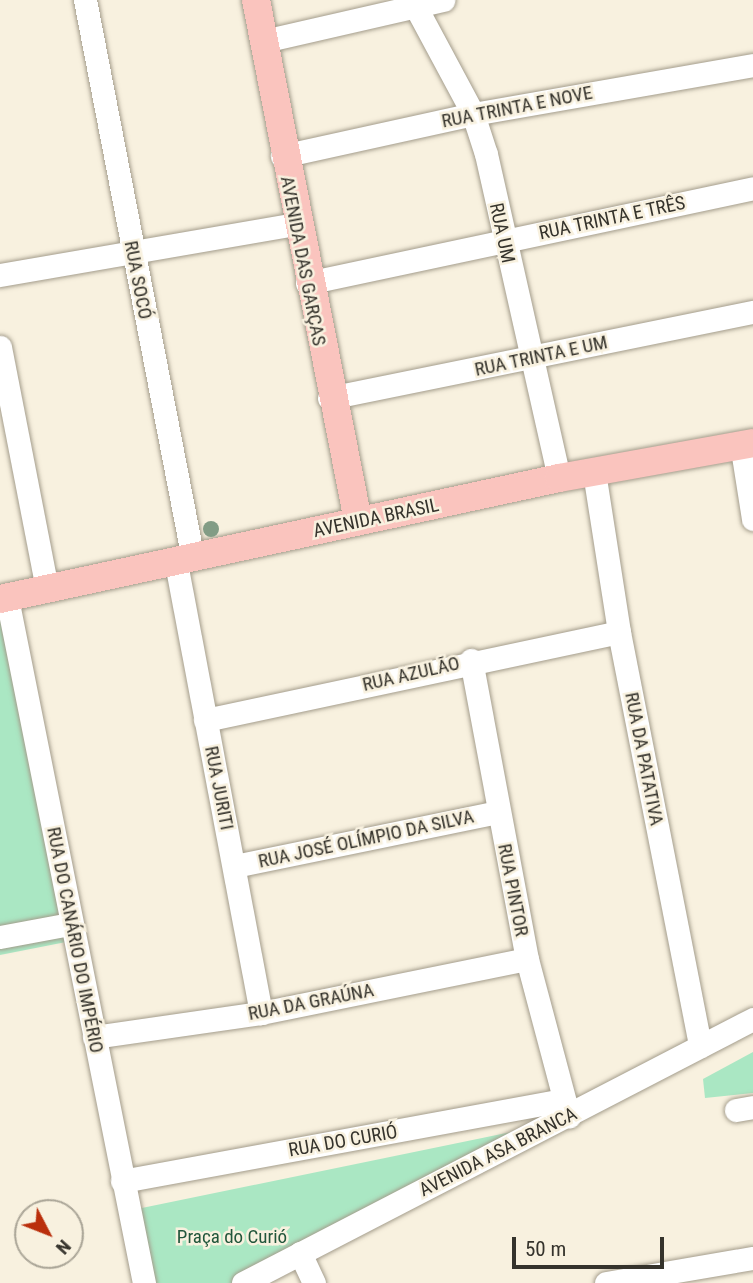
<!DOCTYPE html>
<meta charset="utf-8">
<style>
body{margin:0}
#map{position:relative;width:753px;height:1283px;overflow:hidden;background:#f8f1df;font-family:"Roboto Condensed",sans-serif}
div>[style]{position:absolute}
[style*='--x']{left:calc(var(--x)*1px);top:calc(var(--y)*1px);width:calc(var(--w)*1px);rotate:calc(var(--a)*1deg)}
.green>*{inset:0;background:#aae7c3}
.roads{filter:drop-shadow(0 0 2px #a49d8c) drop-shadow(0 0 2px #a49d8c)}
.minor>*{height:23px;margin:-11.5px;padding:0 11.5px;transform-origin:11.5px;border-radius:11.5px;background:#fff}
.major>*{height:28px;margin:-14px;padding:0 14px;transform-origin:14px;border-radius:14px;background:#fac4be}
.trees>*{width:16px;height:16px;margin:-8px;border-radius:50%;background:#829c85}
span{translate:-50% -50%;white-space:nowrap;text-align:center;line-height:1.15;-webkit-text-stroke:5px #f8f1df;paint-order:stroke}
.street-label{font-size:19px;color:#35332c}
.park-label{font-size:19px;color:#21563b}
.north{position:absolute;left:14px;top:1199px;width:70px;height:70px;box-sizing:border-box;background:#f8f1df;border:2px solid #aaa597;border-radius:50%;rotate:132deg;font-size:19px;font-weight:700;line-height:28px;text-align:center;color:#35332c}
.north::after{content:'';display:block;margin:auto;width:24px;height:32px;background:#ba2f0c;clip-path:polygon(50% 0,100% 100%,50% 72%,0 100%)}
.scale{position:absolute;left:512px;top:1237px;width:152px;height:32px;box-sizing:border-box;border:4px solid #35332c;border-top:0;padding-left:9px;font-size:21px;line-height:24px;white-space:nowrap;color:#35332c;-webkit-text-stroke:5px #f8f1df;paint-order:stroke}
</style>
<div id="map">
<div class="green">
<div style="clip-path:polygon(0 599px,66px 942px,0 955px)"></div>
<div style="clip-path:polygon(753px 1052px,753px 1093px,705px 1098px,703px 1079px)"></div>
<div style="clip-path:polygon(536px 1127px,245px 1283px,154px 1283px,137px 1209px)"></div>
</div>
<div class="roads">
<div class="minor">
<div style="--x:85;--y:0;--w:569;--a:79.07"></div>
<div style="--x:412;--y:0;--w:129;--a:61.8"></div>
<div style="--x:473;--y:114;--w:42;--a:72"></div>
<div style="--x:486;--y:154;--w:332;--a:77.3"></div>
<div style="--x:264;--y:41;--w:184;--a:-12.9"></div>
<div style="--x:282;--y:156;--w:196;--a:-12.4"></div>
<div style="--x:473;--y:114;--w:284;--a:-9.9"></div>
<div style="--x:0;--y:275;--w:300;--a:-9.8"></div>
<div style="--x:307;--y:283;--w:456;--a:-12"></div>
<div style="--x:0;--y:347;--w:247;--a:79"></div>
<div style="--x:329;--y:398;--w:433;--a:-11.5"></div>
<div style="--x:741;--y:443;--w:77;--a:81"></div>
<div style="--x:594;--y:472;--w:162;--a:81.1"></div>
<div style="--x:619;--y:632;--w:422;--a:78.9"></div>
<div style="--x:176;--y:563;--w:458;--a:79.3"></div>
<div style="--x:7;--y:598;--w:699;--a:78.69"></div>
<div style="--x:471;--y:660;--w:304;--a:79.4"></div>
<div style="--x:527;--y:959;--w:163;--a:75.1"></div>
<div style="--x:205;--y:720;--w:423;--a:-12"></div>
<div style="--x:235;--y:866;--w:268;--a:-11.6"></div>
<div style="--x:0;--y:937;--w:71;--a:-10.5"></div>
<div style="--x:94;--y:1037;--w:169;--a:-8.2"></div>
<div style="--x:261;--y:1013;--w:271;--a:-11.5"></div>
<div style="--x:736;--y:1110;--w:17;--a:-10"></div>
<div style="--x:122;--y:1181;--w:449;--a:-10.4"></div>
<div style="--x:300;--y:1253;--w:33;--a:65"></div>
<div style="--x:243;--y:1283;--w:574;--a:-27.37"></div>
<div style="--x:606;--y:1283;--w:149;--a:-9.7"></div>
</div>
<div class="major">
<div style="--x:256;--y:0;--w:531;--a:78.92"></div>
<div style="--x:0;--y:599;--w:572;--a:-12.21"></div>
<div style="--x:559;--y:478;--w:197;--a:-10.2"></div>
</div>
</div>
<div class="trees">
<div style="left:211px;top:529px"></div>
</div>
<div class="street-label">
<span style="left:517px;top:107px;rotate:-11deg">RUA TRINTA E NOVE</span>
<span style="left:612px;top:218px;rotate:-12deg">RUA TRINTA E TRÊS</span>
<span style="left:502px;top:233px;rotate:78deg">RUA UM</span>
<span style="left:303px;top:261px;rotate:79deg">AVENIDA DAS GARÇAS</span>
<span style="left:138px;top:280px;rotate:79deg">RUA SOCÓ</span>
<span style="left:541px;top:356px;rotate:-12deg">RUA TRINTA E UM</span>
<span style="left:376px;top:518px;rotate:-12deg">AVENIDA BRASIL</span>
<span style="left:411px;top:674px;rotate:-13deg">RUA AZULÃO</span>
<span style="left:644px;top:759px;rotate:79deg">RUA DA PATATIVA</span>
<span style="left:219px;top:788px;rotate:79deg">RUA JURITI</span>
<span style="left:366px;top:839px;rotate:-12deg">RUA JOSÉ OLÍMPIO DA SILVA</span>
<span style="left:513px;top:890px;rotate:79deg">RUA PINTOR</span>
<span style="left:75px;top:940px;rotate:79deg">RUA DO CANÁRIO DO IMPÉRIO</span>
<span style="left:311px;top:1002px;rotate:-11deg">RUA DA GRAÚNA</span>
<span style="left:343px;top:1141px;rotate:-10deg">RUA DO CURIÓ</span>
<span style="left:498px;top:1152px;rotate:-27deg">AVENIDA ASA BRANCA</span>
</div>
<div class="park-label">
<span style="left:232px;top:1237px">Praça do Curió</span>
</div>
<div class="north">N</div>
<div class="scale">50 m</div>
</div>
